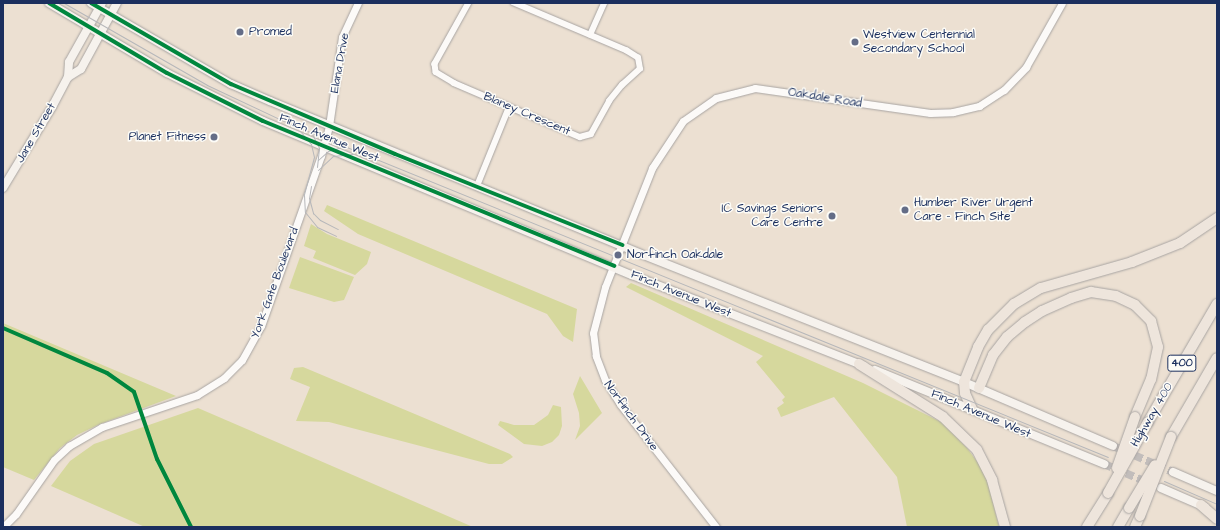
<!DOCTYPE html>
<style>
body{margin:0}
#map{position:relative;width:1220px;height:530px;overflow:hidden;background:#ece0d2;font-family:"Architects Daughter",sans-serif}
div>[style]{position:absolute}
[style*='--x']{left:calc(var(--x)*1px);top:calc(var(--y)*1px);width:calc(var(--w)*1px);rotate:calc(var(--a)*1deg)}
.green>*{inset:0;background:#d6d89d}
.secondary-tunnel>*{height:8px;margin-top:-4px;transform-origin:0;background:repeating-linear-gradient(90deg,#c2bdbb 0 8px,transparent 0 12px)}
.roads{filter:drop-shadow(0 0 1px #a8a4a2) drop-shadow(0 0 1px #a8a4a2)}
.minor>*{height:5.5px;margin:-2.75px;padding:0 2.75px;transform-origin:2.75px;border-radius:2.75px;background:#fcfaf8}
.tertiary>*{height:7px;margin:-3.5px;padding:0 3.5px;transform-origin:3.5px;border-radius:3.5px;background:#fcfaf8}
.secondary>*{height:8px;margin:-4px;padding:0 4px;transform-origin:4px;border-radius:4px;background:#f6f2ed}
.motorway>*{height:10px;margin:-5px;padding:0 5px;transform-origin:5px;border-radius:5px;background:#eee5dc}
.tram>*{height:1px;margin:-0.5px;padding:0 0.5px;transform-origin:0.5px;border-radius:0.5px;background:#b6b7ba}
.bridges{filter:drop-shadow(0 0 1px #a8a4a2) drop-shadow(0 0 1px #a8a4a2)}
.motorway-bridge>*{height:10px;margin:-5px;padding:0 5px;transform-origin:5px;border-radius:5px;background:#eee5dc}
.cycleway>*{height:4px;margin:-2px;padding:0 2px;transform-origin:2px;border-radius:2px;background:#00873e}
.dots>*{width:11px;height:11px;translate:-50% -50%;box-sizing:border-box;border:2px solid #fdfcf7;border-radius:50%}
span{translate:-50% -50%;white-space:nowrap;text-align:center;line-height:1.15;-webkit-text-stroke:3px #fdfcf7;paint-order:stroke}
.shield-label span{padding:1px 3px;background:#fdfcf7;border:1px solid;border-radius:3px;-webkit-text-stroke-width:0}
.shield-label{font-size:11px;color:#1b2f5e;font-weight:700}
.poi-label{font-size:12px;color:#1b2f5e}
.left{translate:0 -50%;text-align:left}
.right{translate:-100% -50%;text-align:right}
.street-label{font-size:12px;color:#1b2f5e}
.frame{position:absolute;inset:0;border:4px solid #1b2f5e;pointer-events:none}
</style>
<div id="map">
<div class="green">
<div style="clip-path:polygon(327px 205px,577px 309px,573px 342px,563px 336px,547px 314px,358px 234px,324px 211px)"></div>
<div style="clip-path:polygon(311px 224px,327px 234px,371px 252px,367px 264px,355px 275px,313px 258px,316px 251px,304px 246px)"></div>
<div style="clip-path:polygon(300px 257px,354px 277px,344px 300px,334px 302px,289px 288px)"></div>
<div style="clip-path:polygon(631px 283px,863px 383px,941px 422px,967px 448px,979px 464px,988px 483px,999px 527px,907px 527px,897px 477px,834px 397px,781px 417px,777px 408px,784px 403px,782px 400px,785px 397px,756px 362px,763px 356px,626px 287px)"></div>
<div style="clip-path:polygon(3px 323px,176px 396px,100px 424px,77px 435px,60px 448px,34px 480px,3px 467px)"></div>
<div style="clip-path:polygon(303px 367px,510px 454px,513px 457px,502px 464px,489px 464px,329px 422px,296px 421px,310px 387px,290px 379px,294px 368px)"></div>
<div style="clip-path:polygon(580px 376px,602px 413px,575px 440px,580px 426px,579px 413px,573px 394px)"></div>
<div style="clip-path:polygon(553px 405px,561px 407px,562px 426px,559px 435px,552px 442px,542px 446px,524px 444px,498px 425px,500px 421px,514px 425px,534px 425px,548px 415px)"></div>
<div style="clip-path:polygon(198px 408px,473px 527px,145px 527px,51px 486px,70px 461px,94px 444px)"></div>
</div>
<div class="secondary-tunnel">
<div style="--x:1113;--y:446;--w:65;--a:23.4"></div>
<div style="--x:1104;--y:464;--w:49;--a:22.9"></div>
</div>
<div class="roads">
<div class="minor">
<div style="--x:469;--y:3;--w:70;--a:119.1"></div>
<div style="--x:435;--y:64;--w:8;--a:83"></div>
<div style="--x:436;--y:72;--w:21;--a:31"></div>
<div style="--x:454;--y:83;--w:137;--a:23.2"></div>
<div style="--x:580;--y:137;--w:11;--a:-15"></div>
<div style="--x:591;--y:134;--w:38;--a:-61"></div>
<div style="--x:609;--y:101;--w:21;--a:-51"></div>
<div style="--x:622;--y:85;--w:24;--a:-42"></div>
<div style="--x:640;--y:69;--w:11;--a:-100"></div>
<div style="--x:638;--y:58;--w:13;--a:-148"></div>
<div style="--x:627;--y:51;--w:123;--a:-157"></div>
<div style="--x:590;--y:35;--w:35;--a:-66"></div>
<div style="--x:477;--y:186;--w:85;--a:-67.9"></div>
</div>
<div class="tertiary">
<div style="--x:3;--y:527;--w:18;--a:-45"></div>
<div style="--x:16;--y:514;--w:66;--a:-54.9"></div>
<div style="--x:54;--y:460;--w:21;--a:-43"></div>
<div style="--x:69;--y:446;--w:38;--a:-30"></div>
<div style="--x:102;--y:427;--w:100;--a:-18.6"></div>
<div style="--x:197;--y:395;--w:32;--a:-32"></div>
<div style="--x:224;--y:378;--w:25;--a:-45"></div>
<div style="--x:242;--y:360;--w:39;--a:-61"></div>
<div style="--x:261;--y:326;--w:180;--a:-70.6"></div>
<div style="--x:321;--y:156;--w:31;--a:-75"></div>
<div style="--x:329;--y:126;--w:90;--a:-81.7"></div>
<div style="--x:342;--y:37;--w:38;--a:-65"></div>
<div style="--x:716;--y:527;--w:156;--a:-128"></div>
<div style="--x:620;--y:404;--w:28;--a:-122"></div>
<div style="--x:605;--y:380;--w:26;--a:-111"></div>
<div style="--x:596;--y:356;--w:23;--a:-97"></div>
<div style="--x:593;--y:333;--w:48;--a:-75.4"></div>
<div style="--x:605;--y:287;--w:128;--a:-68.4"></div>
<div style="--x:652;--y:168;--w:56;--a:-56.6"></div>
<div style="--x:683;--y:121;--w:40;--a:-34.9"></div>
<div style="--x:716;--y:98;--w:40;--a:-14.4"></div>
<div style="--x:755;--y:88;--w:177;--a:8.1"></div>
<div style="--x:930;--y:113;--w:23;--a:-2"></div>
<div style="--x:953;--y:112;--w:27;--a:-13"></div>
<div style="--x:979;--y:106;--w:30;--a:-33"></div>
<div style="--x:1004;--y:90;--w:32;--a:-46"></div>
<div style="--x:1026;--y:67;--w:73;--a:-60.6"></div>
</div>
<div class="secondary">
<div style="--x:49;--y:3;--w:137;--a:30.7"></div>
<div style="--x:167;--y:73;--w:107;--a:26.6"></div>
<div style="--x:263;--y:121;--w:400;--a:22.7"></div>
<div style="--x:632;--y:275;--w:249;--a:21.4"></div>
<div style="--x:91;--y:3;--w:162;--a:30.1"></div>
<div style="--x:231;--y:84;--w:43;--a:23.6"></div>
<div style="--x:270;--y:101;--w:401;--a:22.4"></div>
<div style="--x:641;--y:254;--w:347;--a:21.6"></div>
<div style="--x:964;--y:382;--w:162;--a:23.2"></div>
<div style="--x:68;--y:77;--w:15;--a:-32"></div>
<div style="--x:81;--y:69;--w:75;--a:-61.4"></div>
<div style="--x:3;--y:188;--w:95;--a:-58.8"></div>
<div style="--x:52;--y:107;--w:34;--a:-62"></div>
<div style="--x:68;--y:77;--w:15;--a:-86"></div>
<div style="--x:69;--y:62;--w:68;--a:-60.8"></div>
<div style="--x:875;--y:370;--w:248;--a:22.3"></div>
<div style="--x:1173;--y:472;--w:48;--a:23.4"></div>
<div style="--x:1161;--y:488;--w:48;--a:23.4"></div>
</div>
<div class="motorway">
<div style="--x:859;--y:364;--w:99;--a:32.2"></div>
<div style="--x:943;--y:417;--w:47;--a:44.1"></div>
<div style="--x:977;--y:450;--w:34;--a:63"></div>
<div style="--x:992;--y:480;--w:49;--a:74.5"></div>
<div style="--x:979;--y:388;--w:36;--a:-67"></div>
<div style="--x:993;--y:355;--w:23;--a:-52"></div>
<div style="--x:1007;--y:337;--w:23;--a:-40"></div>
<div style="--x:1025;--y:322;--w:20;--a:-33"></div>
<div style="--x:1042;--y:311;--w:32;--a:-24"></div>
<div style="--x:1071;--y:298;--w:21;--a:-17"></div>
<div style="--x:1091;--y:292;--w:25;--a:9"></div>
<div style="--x:1116;--y:296;--w:21;--a:25"></div>
<div style="--x:1135;--y:305;--w:23;--a:45"></div>
<div style="--x:1151;--y:321;--w:27;--a:75"></div>
<div style="--x:1158;--y:347;--w:33;--a:102"></div>
<div style="--x:1151;--y:379;--w:41;--a:112.8"></div>
<div style="--x:972;--y:409;--w:17;--a:-114"></div>
<div style="--x:965;--y:393;--w:11;--a:-95"></div>
<div style="--x:964;--y:382;--w:38;--a:-68"></div>
<div style="--x:978;--y:347;--w:20;--a:-60"></div>
<div style="--x:988;--y:330;--w:37;--a:-45"></div>
<div style="--x:1014;--y:304;--w:31;--a:-31"></div>
<div style="--x:1041;--y:288;--w:95;--a:-15.9"></div>
<div style="--x:1132;--y:262;--w:52;--a:-21.6"></div>
<div style="--x:1180;--y:243;--w:45;--a:-34"></div>
<div style="--x:1148;--y:422;--w:137;--a:-59.7"></div>
<div style="--x:1171;--y:437;--w:91;--a:-59.8"></div>
<div style="--x:1201;--y:505;--w:21;--a:41"></div>
<div style="--x:1087;--y:527;--w:40;--a:-58"></div>
<div style="--x:1118;--y:527;--w:22;--a:-60"></div>
<div style="--x:1135;--y:527;--w:12;--a:-66"></div>
</div>
</div>
<div class="tram">
<div style="--x:64;--y:3;--w:165;--a:29.8"></div>
<div style="--x:207;--y:85;--w:92;--a:25.2"></div>
<div style="--x:290;--y:124;--w:883;--a:22.15"></div>
<div style="--x:300;--y:131;--w:17;--a:50"></div>
<div style="--x:311;--y:144;--w:13;--a:77"></div>
<div style="--x:314;--y:157;--w:39;--a:105"></div>
<div style="--x:304;--y:195;--w:17;--a:87"></div>
<div style="--x:305;--y:212;--w:19;--a:51"></div>
<div style="--x:317;--y:227;--w:21;--a:25"></div>
<div style="--x:312;--y:134;--w:16;--a:63"></div>
<div style="--x:319;--y:148;--w:19;--a:96"></div>
<div style="--x:318;--y:160;--w:13;--a:-42"></div>
<div style="--x:328;--y:151;--w:15;--a:-16"></div>
<div style="--x:318;--y:170;--w:21;--a:-43"></div>
<div style="--x:333;--y:156;--w:20;--a:-6"></div>
<div style="--x:311;--y:186;--w:12;--a:99"></div>
<div style="--x:309;--y:198;--w:16;--a:75"></div>
<div style="--x:313;--y:213;--w:10;--a:45"></div>
<div style="--x:320;--y:220;--w:20;--a:27"></div>
<div style="--x:1164;--y:481;--w:58;--a:23.5"></div>
</div>
<div class="bridges">
<div class="motorway-bridge">
<div style="--x:1117;--y:468;--w:54;--a:-70.6"></div>
<div style="--x:1108;--y:493;--w:81;--a:-60.6"></div>
<div style="--x:1129;--y:508;--w:50;--a:-58.8"></div>
<div style="--x:1140;--y:516;--w:85;--a:-68.6"></div>
</div>
</div>
<div class="cycleway">
<div style="--x:49;--y:3;--w:137;--a:30.7"></div>
<div style="--x:167;--y:73;--w:107;--a:26.6"></div>
<div style="--x:263;--y:121;--w:380;--a:22.4"></div>
<div style="--x:91;--y:3;--w:162;--a:30.1"></div>
<div style="--x:231;--y:84;--w:178;--a:23.1"></div>
<div style="--x:395;--y:154;--w:245;--a:21.8"></div>
<div style="--x:3;--y:328;--w:113;--a:23.4"></div>
<div style="--x:107;--y:373;--w:33;--a:35"></div>
<div style="--x:134;--y:392;--w:71;--a:71.1"></div>
<div style="--x:157;--y:459;--w:76;--a:63.4"></div>
</div>
<div class="dots">
<div style="left:240px;top:32px;background:#646d87"></div>
<div style="left:855px;top:42px;background:#646d87"></div>
<div style="left:214px;top:137px;background:#646d87"></div>
<div style="left:905px;top:210px;background:#646d87"></div>
<div style="left:832px;top:216px;background:#646d87"></div>
<div style="left:618px;top:255px;background:#646d87"></div>
</div>
<div class="shield-label">
<span style="left:1182px;top:363px">400</span>
</div>
<div class="poi-label">
<span class="left" style="left:249px;top:32px">Promed</span>
<span class="left" style="left:863px;top:42px">Westview Centennial<br>Secondary School</span>
<span class="right" style="left:206px;top:137px">Planet Fitness</span>
<span class="left" style="left:914px;top:210px">Humber River Urgent<br>Care - Finch Site</span>
<span class="right" style="left:823px;top:216px">IC Savings Seniors<br>Care Centre</span>
<span class="left" style="left:627px;top:255px">Norfinch Oakdale</span>
</div>
<div class="street-label">
<span style="left:340px;top:63px;rotate:-80deg">Elana Drive</span>
<span style="left:825px;top:98px;rotate:9deg">Oakdale Road</span>
<span style="left:527px;top:114px;rotate:23deg">Blaney Crescent</span>
<span style="left:36px;top:133px;rotate:-60deg">Jane Street</span>
<span style="left:329px;top:138px;rotate:23deg">Finch Avenue West</span>
<span style="left:275px;top:283px;rotate:-70deg">York Gate Boulevard</span>
<span style="left:681px;top:294px;rotate:22deg">Finch Avenue West</span>
<span style="left:981px;top:414px;rotate:23deg">Finch Avenue West</span>
<span style="left:1152px;top:415px;rotate:-60deg">Highway 400</span>
<span style="left:631px;top:416px;rotate:54deg">Norfinch Drive</span>
</div>
<div class="frame"></div>
</div>
